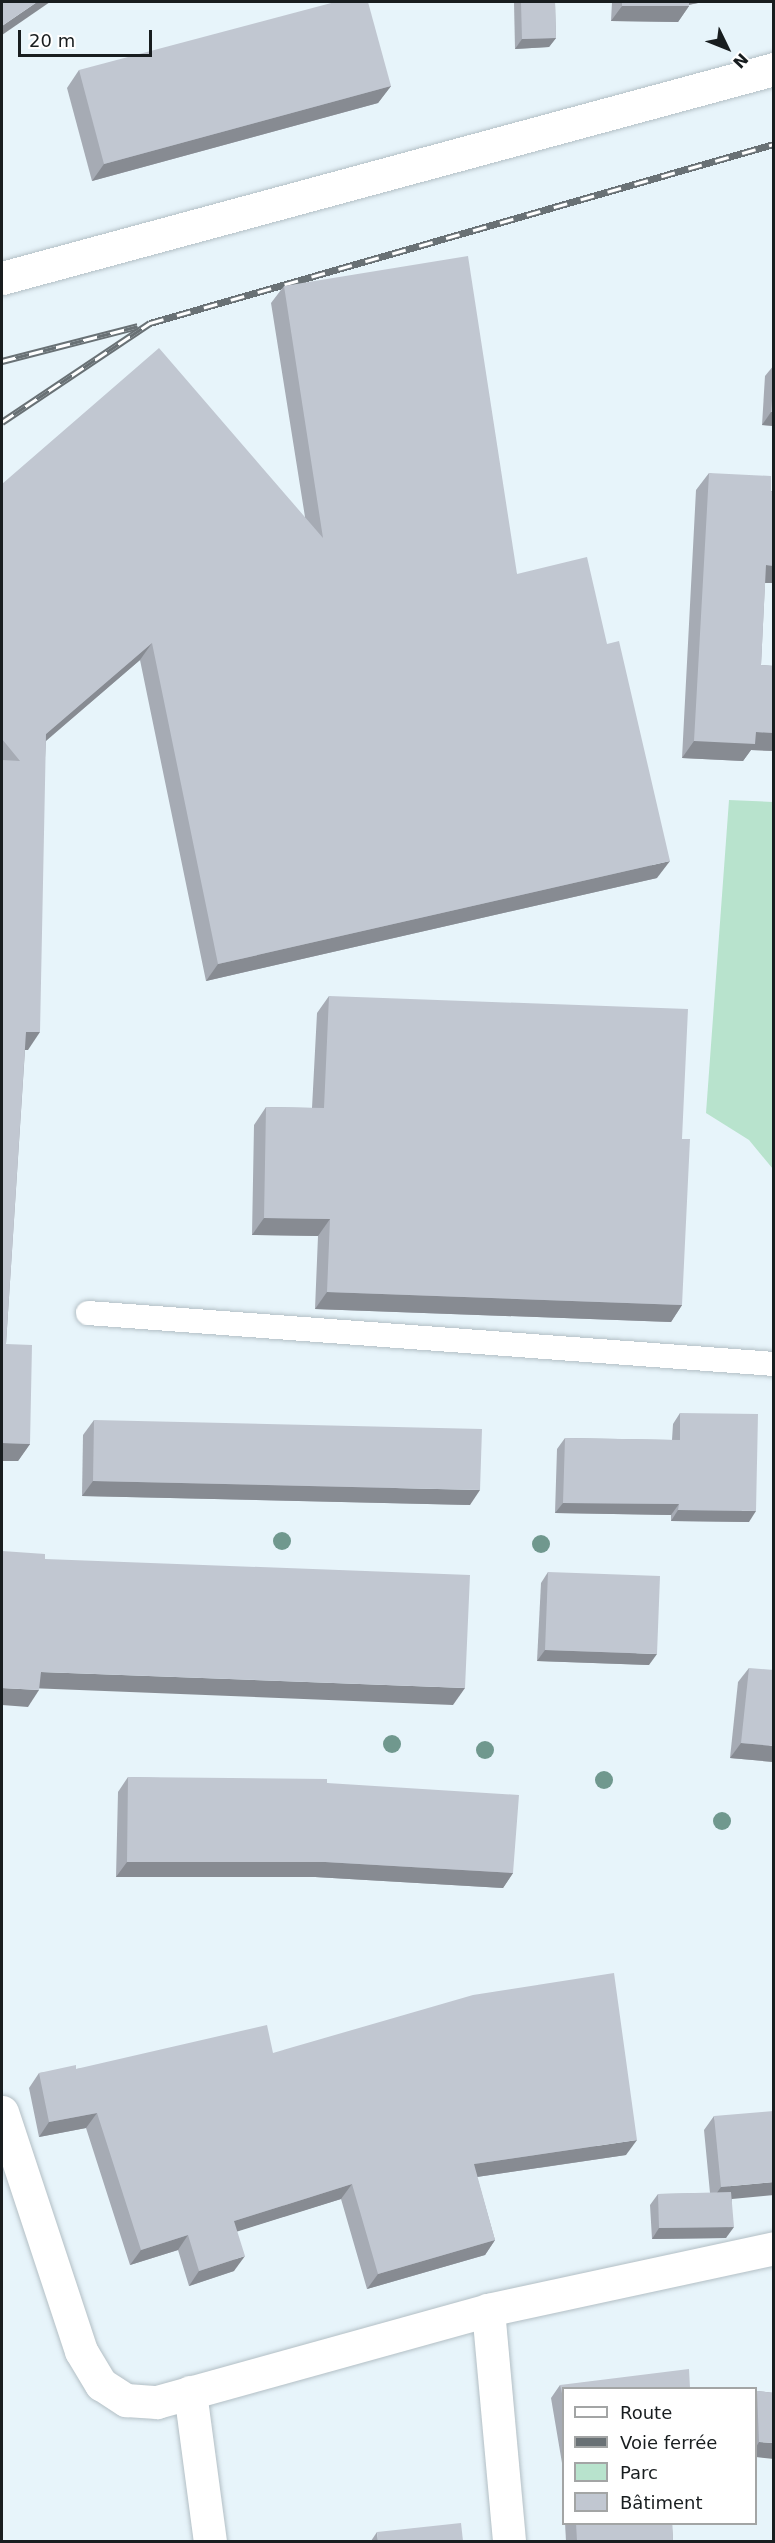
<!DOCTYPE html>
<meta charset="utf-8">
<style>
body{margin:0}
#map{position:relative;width:775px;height:2543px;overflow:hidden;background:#e7f4fa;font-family:"DejaVu Sans",sans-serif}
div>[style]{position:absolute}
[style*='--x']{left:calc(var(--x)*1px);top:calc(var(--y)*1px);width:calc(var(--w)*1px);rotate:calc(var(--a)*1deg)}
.green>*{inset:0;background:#b8e3cd}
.roads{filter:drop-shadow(0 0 2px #b3bfc5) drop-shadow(0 0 2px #b3bfc5)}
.lane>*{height:24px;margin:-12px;padding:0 12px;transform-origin:12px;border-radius:12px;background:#fff}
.street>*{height:33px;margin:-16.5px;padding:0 16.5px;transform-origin:16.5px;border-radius:16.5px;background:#fff}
.rail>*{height:7px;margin-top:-3.5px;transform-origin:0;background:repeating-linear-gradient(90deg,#fff 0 14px,#697175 0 28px);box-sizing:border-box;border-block:2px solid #697175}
.trees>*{width:18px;height:18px;margin:-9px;border-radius:50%;background:#70988e}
.wall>*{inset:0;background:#a6abb4}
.shaded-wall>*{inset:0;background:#878b92}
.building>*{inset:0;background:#c1c7d1}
span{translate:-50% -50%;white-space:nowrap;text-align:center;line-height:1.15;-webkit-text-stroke:4.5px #fff;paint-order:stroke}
.frame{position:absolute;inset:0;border:3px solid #181d1f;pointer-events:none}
.legend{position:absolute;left:562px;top:2387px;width:195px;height:138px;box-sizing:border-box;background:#fff;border:2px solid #a3a5a5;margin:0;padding:8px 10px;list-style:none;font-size:18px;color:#181d1f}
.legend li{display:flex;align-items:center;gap:12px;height:30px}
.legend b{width:30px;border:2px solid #a3a5a5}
.north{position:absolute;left:697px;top:18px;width:60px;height:60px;-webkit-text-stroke:4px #fff;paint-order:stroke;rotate:133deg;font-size:16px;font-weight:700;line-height:24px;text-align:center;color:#181d1f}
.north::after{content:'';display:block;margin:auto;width:21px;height:27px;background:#181d1f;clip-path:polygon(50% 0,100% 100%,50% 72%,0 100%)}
.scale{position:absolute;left:18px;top:30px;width:134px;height:27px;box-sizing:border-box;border:3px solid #181d1f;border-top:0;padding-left:8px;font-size:18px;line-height:21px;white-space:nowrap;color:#181d1f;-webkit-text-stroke:4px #fff;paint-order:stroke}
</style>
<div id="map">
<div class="green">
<div style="clip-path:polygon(729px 800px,773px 802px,773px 1169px,749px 1140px,706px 1113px)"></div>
</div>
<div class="roads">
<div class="lane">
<div style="--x:88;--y:1313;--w:688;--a:4.25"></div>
</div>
<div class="street">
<div style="--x:2;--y:278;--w:800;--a:-15.15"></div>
<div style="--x:2;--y:2112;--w:252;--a:71.7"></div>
<div style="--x:81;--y:2351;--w:39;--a:59"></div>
<div style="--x:101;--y:2384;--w:30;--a:33"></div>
<div style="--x:126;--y:2400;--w:31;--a:4"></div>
<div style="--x:157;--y:2402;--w:344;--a:-15.5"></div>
<div style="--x:488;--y:2310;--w:293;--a:-12.2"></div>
<div style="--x:488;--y:2310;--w:233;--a:84.8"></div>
<div style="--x:190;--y:2392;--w:151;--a:82.4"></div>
</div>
</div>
<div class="rail">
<div style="--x:2;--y:361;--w:140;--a:-14.4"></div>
<div style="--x:2;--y:422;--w:178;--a:-33.8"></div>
<div style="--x:150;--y:323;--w:649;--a:-16.01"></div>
</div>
<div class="trees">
<div style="left:282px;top:1541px"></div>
<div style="left:541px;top:1544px"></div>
<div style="left:392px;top:1744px"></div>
<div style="left:485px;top:1750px"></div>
<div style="left:604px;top:1780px"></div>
<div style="left:722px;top:1821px"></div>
</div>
<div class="wall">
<div style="clip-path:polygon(514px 2px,555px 2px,556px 38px,549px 47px,515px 49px)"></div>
<div style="clip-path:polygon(612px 2px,703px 2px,689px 5px,689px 6px,678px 22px,611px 21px)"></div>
<div style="clip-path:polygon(79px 70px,391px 86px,378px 103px,92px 181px,67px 88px)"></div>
<div style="clip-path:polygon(284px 286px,517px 574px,657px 878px,206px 981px,140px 660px,46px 741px,28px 1050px,25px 1050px,6px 1344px,30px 1444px,18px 1461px,2px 1461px,2px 484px,305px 517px,271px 303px)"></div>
<div style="clip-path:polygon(774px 365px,774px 426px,762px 425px,765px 376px)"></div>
<div style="clip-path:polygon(709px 473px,774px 492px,774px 583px,765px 583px,761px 665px,774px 666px,774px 751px,751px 750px,743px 761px,682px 758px,696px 490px)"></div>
<div style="clip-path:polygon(329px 996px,682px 1139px,682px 1305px,671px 1322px,315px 1309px,318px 1236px,252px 1235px,254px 1125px,266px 1107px,312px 1108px,317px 1013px)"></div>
<div style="clip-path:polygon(680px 1413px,749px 1522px,671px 1521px,671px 1515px,555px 1513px,557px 1449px,565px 1438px,672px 1440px,673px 1424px)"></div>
<div style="clip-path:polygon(94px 1420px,470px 1505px,82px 1496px,83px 1435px)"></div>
<div style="clip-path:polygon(548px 1572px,649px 1665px,537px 1661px,541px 1583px)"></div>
<div style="clip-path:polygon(749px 1668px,774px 1762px,730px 1758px,738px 1682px)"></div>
<div style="clip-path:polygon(128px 1777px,327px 1783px,513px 1873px,503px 1888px,315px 1877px,116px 1877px,118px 1792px)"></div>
<div style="clip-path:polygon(273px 2053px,626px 2155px,477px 2177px,495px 2240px,485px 2255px,367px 2289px,341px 2199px,237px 2231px,234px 2271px,189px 2286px,178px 2250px,130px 2265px,86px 2128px,39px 2137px,29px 2088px,39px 2073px,76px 2069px)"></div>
<div style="clip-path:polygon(714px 2116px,732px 2199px,726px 2238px,652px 2239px,650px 2205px,658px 2194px,710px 2193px,704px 2130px)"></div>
<div style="clip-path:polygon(560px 2385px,564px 2388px,564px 2489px,562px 2463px,551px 2398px)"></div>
<div style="clip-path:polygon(757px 2391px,774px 2393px,756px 2457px,756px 2394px)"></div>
<div style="clip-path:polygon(565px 2523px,672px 2523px,673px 2541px,566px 2541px)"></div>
<div style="clip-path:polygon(377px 2532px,378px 2541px,371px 2541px)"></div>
</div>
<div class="shaded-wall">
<div style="clip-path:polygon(37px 2px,50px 2px,2px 35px,2px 26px)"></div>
<div style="clip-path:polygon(683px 2px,703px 2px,682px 6px,689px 6px,678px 22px,611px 21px,622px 6px)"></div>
<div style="clip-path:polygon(556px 38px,549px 47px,515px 49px,522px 39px)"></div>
<div style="clip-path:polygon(391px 86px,378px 103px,92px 181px,104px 164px)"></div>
<div style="clip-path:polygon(771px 412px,774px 412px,774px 426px,762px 425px)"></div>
<div style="clip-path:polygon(766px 565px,774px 566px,774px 583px,753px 583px)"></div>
<div style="clip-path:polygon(152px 643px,140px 660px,34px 751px,46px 734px)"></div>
<div style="clip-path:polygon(756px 732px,774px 733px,774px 751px,751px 750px,743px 761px,682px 758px,694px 741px)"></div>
<div style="clip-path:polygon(670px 861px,657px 878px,206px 981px,218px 964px)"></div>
<div style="clip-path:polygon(26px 1032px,40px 1032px,28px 1050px,14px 1050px)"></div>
<div style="clip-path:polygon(264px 1218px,330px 1219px,318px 1236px,252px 1235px)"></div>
<div style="clip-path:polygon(327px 1292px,682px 1305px,671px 1322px,315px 1309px)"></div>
<div style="clip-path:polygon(2px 1443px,30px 1444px,18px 1461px,2px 1461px)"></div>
<div style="clip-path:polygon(93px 1481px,480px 1490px,470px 1505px,82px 1496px)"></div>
<div style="clip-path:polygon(563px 1503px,679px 1504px,671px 1515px,555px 1513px)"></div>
<div style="clip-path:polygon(678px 1510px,756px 1511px,749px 1522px,671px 1521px)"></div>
<div style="clip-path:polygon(545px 1650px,657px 1654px,649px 1665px,537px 1661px)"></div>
<div style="clip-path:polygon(41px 1672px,465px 1688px,453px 1705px,29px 1688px)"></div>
<div style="clip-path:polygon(2px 1688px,39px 1690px,28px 1707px,2px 1705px)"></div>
<div style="clip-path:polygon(741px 1743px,774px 1746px,774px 1762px,730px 1758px)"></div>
<div style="clip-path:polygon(127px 1862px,325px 1862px,513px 1873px,503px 1888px,315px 1877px,116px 1877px)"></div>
<div style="clip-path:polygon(97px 2113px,86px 2128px,39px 2137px,49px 2122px)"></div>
<div style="clip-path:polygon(637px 2140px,626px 2155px,463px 2179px,474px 2164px)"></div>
<div style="clip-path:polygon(774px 2182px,774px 2195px,711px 2201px,721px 2187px)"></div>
<div style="clip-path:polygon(352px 2184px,341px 2199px,223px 2236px,234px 2221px)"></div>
<div style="clip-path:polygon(734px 2227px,726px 2238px,652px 2239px,659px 2228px)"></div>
<div style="clip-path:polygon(188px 2235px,178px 2250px,130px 2265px,141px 2250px)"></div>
<div style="clip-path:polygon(495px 2240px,485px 2255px,367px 2289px,378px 2274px)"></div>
<div style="clip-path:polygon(245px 2256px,234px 2271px,189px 2286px,199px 2271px)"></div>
<div style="clip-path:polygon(759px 2442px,774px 2443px,774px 2459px,756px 2457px,756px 2447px)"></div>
</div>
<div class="building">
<div style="clip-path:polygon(2px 2px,37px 2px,2px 26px)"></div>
<div style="clip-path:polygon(335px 2px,368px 2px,391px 86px,104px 164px,79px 70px)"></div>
<div style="clip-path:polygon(521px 2px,555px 2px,556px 38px,522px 39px)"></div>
<div style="clip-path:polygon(622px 2px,689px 2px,689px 6px,622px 6px)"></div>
<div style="clip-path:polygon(468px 256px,517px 574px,587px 557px,607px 644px,619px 641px,670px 861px,218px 964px,152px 643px,46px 734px,40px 1032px,26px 1032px,6px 1344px,32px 1345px,30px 1444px,2px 1443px,2px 760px,20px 761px,2px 739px,2px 484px,159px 348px,323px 538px,284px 286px)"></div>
<div style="clip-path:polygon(774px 377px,774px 412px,771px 412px)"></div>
<div style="clip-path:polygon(709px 473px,771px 476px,771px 492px,774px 492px,774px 566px,766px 565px,761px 665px,774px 666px,774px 733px,756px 732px,755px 744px,694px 741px)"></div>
<div style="clip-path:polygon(329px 996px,688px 1009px,682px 1139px,690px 1139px,682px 1305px,327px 1292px,330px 1219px,264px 1218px,266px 1107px,324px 1108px)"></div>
<div style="clip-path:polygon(680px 1413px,758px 1414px,756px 1511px,678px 1510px,679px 1504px,563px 1503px,565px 1438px,680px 1440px)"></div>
<div style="clip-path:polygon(94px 1420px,482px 1429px,480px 1490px,93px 1481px)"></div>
<div style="clip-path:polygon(2px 1551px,45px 1554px,45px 1559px,470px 1575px,465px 1688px,41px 1672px,39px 1690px,2px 1688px)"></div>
<div style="clip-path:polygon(548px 1572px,660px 1576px,657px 1654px,545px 1650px)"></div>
<div style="clip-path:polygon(749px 1668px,774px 1670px,774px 1746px,741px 1743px)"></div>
<div style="clip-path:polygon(128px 1777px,327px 1779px,327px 1783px,519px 1795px,513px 1873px,325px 1862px,127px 1862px)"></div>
<div style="clip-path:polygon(614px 1973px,637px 2140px,474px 2164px,495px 2240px,378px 2274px,352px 2184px,234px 2221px,245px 2256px,199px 2271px,188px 2235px,141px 2250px,97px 2113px,49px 2122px,39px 2073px,76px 2065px,76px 2069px,267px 2025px,273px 2053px,473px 1995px)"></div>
<div style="clip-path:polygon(774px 2111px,774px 2182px,721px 2187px,714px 2116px)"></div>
<div style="clip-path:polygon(731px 2192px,734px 2227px,659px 2228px,658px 2194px)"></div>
<div style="clip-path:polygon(689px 2369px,690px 2388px,564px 2388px,564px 2402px,560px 2385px)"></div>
<div style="clip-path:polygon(757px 2391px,774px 2393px,774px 2443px,759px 2442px)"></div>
<div style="clip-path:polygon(461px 2523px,463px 2541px,378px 2541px,377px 2532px)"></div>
<div style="clip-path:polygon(576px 2523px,672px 2523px,673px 2541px,577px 2541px)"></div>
</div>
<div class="frame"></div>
<ul class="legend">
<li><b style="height:8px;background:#fff"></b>Route</li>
<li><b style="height:8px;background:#697175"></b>Voie ferrée</li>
<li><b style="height:16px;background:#b8e3cd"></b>Parc</li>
<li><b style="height:16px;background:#c1c7d1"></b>Bâtiment</li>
</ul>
<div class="north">N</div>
<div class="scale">20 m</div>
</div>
